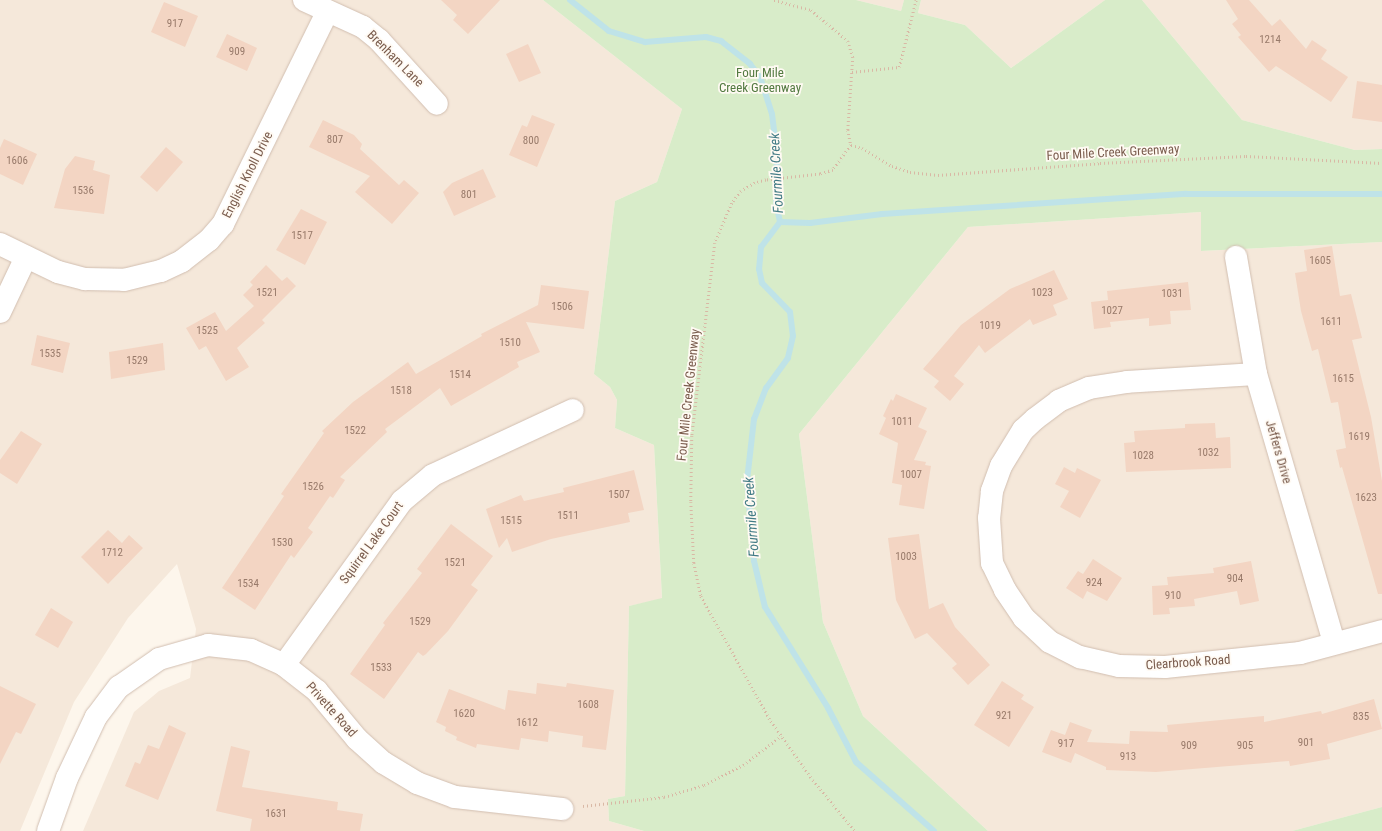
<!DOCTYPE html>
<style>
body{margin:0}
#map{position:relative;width:1382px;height:831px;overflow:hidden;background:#fdf6ec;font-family:"Roboto Condensed",sans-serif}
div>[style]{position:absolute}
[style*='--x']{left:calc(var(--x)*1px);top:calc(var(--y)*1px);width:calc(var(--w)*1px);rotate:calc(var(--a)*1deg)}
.residential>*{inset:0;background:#f5e8da}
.green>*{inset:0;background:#d8ecc9}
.stream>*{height:6px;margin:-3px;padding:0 3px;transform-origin:3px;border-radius:3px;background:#bfe3e8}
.building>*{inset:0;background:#f3d5c3}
.path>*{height:2.5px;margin-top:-1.25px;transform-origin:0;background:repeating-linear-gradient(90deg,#d9b8a5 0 1px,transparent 0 4px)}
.roads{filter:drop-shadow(0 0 1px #d1beb0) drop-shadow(0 0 1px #d1beb0)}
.minor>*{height:22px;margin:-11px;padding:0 11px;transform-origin:11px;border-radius:11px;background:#fff}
span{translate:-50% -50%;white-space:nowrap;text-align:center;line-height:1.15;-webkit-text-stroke:3.5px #fffaf3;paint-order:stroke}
.number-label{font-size:11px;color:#987a6a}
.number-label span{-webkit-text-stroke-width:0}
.street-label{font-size:13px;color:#7a5c4d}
.park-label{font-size:13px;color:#537a41}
.water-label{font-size:14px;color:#437c86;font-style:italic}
</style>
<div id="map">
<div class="residential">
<div style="clip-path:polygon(0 0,543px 0,682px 109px,657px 182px,615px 201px,594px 374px,610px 387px,617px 400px,615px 428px,654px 445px,662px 599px,629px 606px,625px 796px,608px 799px,609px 821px,644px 831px,83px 831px,134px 712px,159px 691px,190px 678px,196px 629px,177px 564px,128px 618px,74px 702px,20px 831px,0 831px)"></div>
<div style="clip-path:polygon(856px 0,904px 0,901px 11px)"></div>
<div style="clip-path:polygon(921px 0,1105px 0,1011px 68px,965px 25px,918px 13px)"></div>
<div style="clip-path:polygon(1142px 0,1382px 0,1382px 149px,1355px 150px,1242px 120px)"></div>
<div style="clip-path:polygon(1201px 212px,1202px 251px,1382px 242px,1382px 807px,1292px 831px,988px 831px,863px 716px,823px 622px,799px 434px,968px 227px)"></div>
</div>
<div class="green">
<div style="clip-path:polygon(543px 0,856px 0,901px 11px,904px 0,921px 0,918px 13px,965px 25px,1011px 68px,1105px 0,1142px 0,1242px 120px,1355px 150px,1382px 149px,1382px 242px,1201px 251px,1201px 212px,968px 227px,799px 434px,823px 622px,863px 716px,988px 831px,644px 831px,609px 821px,608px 799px,625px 796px,629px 606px,662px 598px,654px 445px,615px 428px,617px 400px,610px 387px,594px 374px,615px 201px,657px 182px,682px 109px)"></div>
<div style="clip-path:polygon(1382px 807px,1382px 831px,1292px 831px)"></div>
</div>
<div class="stream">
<div style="--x:570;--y:0;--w:50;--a:38.5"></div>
<div style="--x:609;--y:31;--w:38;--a:17"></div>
<div style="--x:645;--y:42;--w:61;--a:-4.7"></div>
<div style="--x:706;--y:37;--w:16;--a:15"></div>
<div style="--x:721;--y:41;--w:37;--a:38"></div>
<div style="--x:750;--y:64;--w:16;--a:52"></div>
<div style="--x:760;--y:77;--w:39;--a:72"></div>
<div style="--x:772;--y:114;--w:41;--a:83"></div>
<div style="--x:777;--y:155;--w:48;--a:91.2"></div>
<div style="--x:776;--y:203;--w:19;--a:78"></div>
<div style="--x:780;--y:222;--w:31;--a:127"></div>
<div style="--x:761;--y:247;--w:22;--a:95"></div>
<div style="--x:759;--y:269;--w:14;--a:78"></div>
<div style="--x:762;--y:283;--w:40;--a:46"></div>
<div style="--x:790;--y:312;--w:24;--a:83"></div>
<div style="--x:793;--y:336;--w:23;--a:103"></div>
<div style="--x:788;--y:358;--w:37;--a:126"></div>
<div style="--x:766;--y:388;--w:33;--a:111"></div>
<div style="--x:754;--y:419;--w:61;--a:96.5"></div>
<div style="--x:747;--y:480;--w:81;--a:85.1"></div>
<div style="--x:754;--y:561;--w:47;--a:76.6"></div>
<div style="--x:765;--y:607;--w:119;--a:58"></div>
<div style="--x:828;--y:708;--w:61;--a:62.6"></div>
<div style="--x:856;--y:762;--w:104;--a:41.5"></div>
<div style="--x:780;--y:222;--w:30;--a:2"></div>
<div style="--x:810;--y:223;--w:73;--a:-7.1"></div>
<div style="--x:882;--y:214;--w:305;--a:-3.8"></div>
<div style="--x:1186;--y:194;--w:196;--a:0"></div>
</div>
<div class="building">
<div style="clip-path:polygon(441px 0,500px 0,468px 34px,453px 20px,457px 15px)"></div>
<div style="clip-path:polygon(1226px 0,1249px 0,1272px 26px,1280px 19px,1306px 49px,1312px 40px,1327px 50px,1321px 59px,1348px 77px,1331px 102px,1276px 66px,1269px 72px,1238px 37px,1241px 35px,1232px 24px,1238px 19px)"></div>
<div style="clip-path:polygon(164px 2px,198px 16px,185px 47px,151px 32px)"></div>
<div style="clip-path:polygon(227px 34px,257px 48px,247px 71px,216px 57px)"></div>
<div style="clip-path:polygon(528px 44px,541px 73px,519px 82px,506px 54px)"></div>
<div style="clip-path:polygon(1357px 81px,1382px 85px,1382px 122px,1352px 118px)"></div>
<div style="clip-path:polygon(532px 115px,555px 124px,537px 167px,509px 155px,522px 125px,527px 127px)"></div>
<div style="clip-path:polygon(323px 120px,354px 135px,362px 144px,360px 149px,399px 185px,404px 180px,419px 193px,392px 224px,355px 192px,370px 176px,309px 147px)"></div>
<div style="clip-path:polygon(4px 139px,37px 154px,23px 185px,0 174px,0 148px)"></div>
<div style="clip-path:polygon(166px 147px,183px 162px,157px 192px,140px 177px)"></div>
<div style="clip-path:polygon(75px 156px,95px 161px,93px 170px,110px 175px,104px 214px,54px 208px,65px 169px)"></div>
<div style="clip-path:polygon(483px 169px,496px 197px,454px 216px,443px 192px,452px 183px)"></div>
<div style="clip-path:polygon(301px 209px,327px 222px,305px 265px,276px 250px)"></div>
<div style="clip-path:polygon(1332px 246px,1340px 296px,1351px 294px,1362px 338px,1352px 340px,1371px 417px,1382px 481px,1382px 594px,1378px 594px,1342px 467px,1340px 468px,1336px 450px,1346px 448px,1338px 402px,1331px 403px,1318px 349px,1312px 351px,1301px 311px,1295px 273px,1307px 271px,1304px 250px)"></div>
<div style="clip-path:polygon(266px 265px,282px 281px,287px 277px,296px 286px,262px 320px,265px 323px,237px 348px,249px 367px,226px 381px,206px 346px,199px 350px,186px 328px,215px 312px,226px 331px,254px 306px,243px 295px,253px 285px,250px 282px)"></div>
<div style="clip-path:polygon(1054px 270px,1068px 299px,1053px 305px,1057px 315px,1033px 325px,1030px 319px,985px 353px,979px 345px,954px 376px,964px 384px,950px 401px,934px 387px,939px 381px,923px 369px,961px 325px,1010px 289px)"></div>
<div style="clip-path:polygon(1188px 282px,1191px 310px,1170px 311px,1171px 324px,1149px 326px,1149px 318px,1110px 322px,1111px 327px,1094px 329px,1091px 302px,1108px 300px,1107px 291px)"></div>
<div style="clip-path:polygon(541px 285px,589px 291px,584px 329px,526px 322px,540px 352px,517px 362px,519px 367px,451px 406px,440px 388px,385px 429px,387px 432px,340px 477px,345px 480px,333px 498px,330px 496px,308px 528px,313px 532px,294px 558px,291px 555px,255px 610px,222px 588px,284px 496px,281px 494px,324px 433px,322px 431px,353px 402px,408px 362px,416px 374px,482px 336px,481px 334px,538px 305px)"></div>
<div style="clip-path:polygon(37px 335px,70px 343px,63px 373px,31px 365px)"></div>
<div style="clip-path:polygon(163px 343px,165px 370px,111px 379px,109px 352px)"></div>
<div style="clip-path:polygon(896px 394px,927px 408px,918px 427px,927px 431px,914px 460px,926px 462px,925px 465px,931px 466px,924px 509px,899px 505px,902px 485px,892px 483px,898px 443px,879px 434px,886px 418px,883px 416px,891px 399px,893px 401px)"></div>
<div style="clip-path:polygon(1215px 423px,1216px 438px,1230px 437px,1231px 468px,1126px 472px,1124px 443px,1135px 442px,1134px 431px,1185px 428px,1185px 424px)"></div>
<div style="clip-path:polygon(21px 431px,42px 444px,17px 484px,0 473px,0 460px)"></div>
<div style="clip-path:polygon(1064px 467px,1075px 473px,1077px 468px,1101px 480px,1080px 518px,1060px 507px,1069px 491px,1055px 484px)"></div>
<div style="clip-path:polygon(634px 470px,644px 510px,628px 513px,630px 522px,551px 539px,512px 552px,507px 538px,499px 548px,486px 509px,521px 495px,524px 501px,564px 492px,563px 488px)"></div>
<div style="clip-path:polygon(451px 524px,493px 556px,471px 585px,478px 590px,448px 631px,426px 654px,423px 656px,418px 652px,384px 699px,350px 674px,385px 625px,383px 623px,422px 573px,417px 569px)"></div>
<div style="clip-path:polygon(108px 530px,122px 543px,129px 535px,143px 548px,108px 584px,81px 557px)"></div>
<div style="clip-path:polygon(919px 534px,929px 609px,943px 603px,955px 627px,990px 665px,968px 685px,952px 668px,957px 664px,927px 633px,915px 639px,896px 600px,888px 538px)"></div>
<div style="clip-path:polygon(1093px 559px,1122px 578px,1107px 601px,1087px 591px,1083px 599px,1066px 588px,1078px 571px,1083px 574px)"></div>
<div style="clip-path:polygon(1251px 561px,1259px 601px,1240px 605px,1237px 591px,1194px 599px,1195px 606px,1169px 608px,1170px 614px,1153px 615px,1152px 586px,1168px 585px,1167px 577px,1214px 573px,1213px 568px)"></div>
<div style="clip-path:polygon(51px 608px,73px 622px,58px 648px,35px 635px)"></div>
<div style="clip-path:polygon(1002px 681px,1024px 695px,1021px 699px,1034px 707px,1009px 747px,974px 725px)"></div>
<div style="clip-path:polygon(537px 683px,566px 687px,567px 683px,614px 690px,606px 750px,582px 747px,583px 736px,549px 731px,548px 742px,521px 738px,519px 750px,477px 744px,476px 748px,456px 740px,457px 737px,445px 731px,446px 727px,436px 722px,449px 689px,505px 710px,508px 690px,536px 694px)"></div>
<div style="clip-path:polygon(0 686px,36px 704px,21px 734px,16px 732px,0 764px)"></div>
<div style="clip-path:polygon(1374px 699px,1382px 729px,1327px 744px,1330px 759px,1290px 766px,1289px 761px,1156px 772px,1106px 770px,1106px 767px,1075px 753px,1071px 763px,1042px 752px,1051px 730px,1065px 735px,1070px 722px,1092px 730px,1087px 742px,1129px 744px,1130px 731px,1168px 732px,1167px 725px,1264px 716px,1264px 722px,1321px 711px,1322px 714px)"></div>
<div style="clip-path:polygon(169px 725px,186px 733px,158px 800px,125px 786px,135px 762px,140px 764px,148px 745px,159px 749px)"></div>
<div style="clip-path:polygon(231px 746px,250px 751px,242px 787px,338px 802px,337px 810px,363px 814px,360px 831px,250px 831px,252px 819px,216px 811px)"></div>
</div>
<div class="path">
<div style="--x:774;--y:0;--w:38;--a:15"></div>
<div style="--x:811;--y:10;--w:48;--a:40"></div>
<div style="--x:848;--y:41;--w:17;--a:73"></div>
<div style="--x:853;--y:57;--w:73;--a:93.9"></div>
<div style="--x:848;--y:130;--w:15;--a:79"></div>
<div style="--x:851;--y:145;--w:31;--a:126"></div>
<div style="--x:833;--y:170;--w:14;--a:163"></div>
<div style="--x:820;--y:174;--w:54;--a:173.7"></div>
<div style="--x:766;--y:180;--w:11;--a:165"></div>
<div style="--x:755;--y:183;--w:16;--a:150"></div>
<div style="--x:741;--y:191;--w:15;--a:127"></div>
<div style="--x:732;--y:203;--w:43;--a:113"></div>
<div style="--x:715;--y:243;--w:194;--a:96.8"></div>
<div style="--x:692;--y:436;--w:66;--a:90.9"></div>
<div style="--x:691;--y:502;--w:61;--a:87.2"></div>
<div style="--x:694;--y:563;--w:34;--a:78"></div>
<div style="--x:701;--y:596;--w:143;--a:60.8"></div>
<div style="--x:771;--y:721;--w:72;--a:54.6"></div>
<div style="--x:813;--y:780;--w:66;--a:50.5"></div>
<div style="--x:852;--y:72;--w:47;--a:-6.1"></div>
<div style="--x:899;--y:67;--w:69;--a:-75.8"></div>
<div style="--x:851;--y:145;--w:11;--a:15"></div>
<div style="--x:862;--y:148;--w:35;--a:31"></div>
<div style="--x:892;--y:166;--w:19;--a:18"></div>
<div style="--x:910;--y:172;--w:28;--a:6"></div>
<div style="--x:938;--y:175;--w:162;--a:-4.2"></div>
<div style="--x:1100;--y:163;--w:146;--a:-2.7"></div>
<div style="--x:1246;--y:156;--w:136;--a:2.9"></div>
<div style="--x:583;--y:806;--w:81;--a:-6.3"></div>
<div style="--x:664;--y:797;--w:42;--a:-16.7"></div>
<div style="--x:704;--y:785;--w:44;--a:-27.1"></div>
<div style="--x:743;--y:765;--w:48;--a:-37.3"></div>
</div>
<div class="roads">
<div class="minor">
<div style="--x:304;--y:0;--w:65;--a:24.6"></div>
<div style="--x:363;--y:27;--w:21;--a:39"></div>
<div style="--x:379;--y:40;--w:86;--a:47.8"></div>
<div style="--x:0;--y:244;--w:64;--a:25.8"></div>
<div style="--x:58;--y:272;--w:28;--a:15"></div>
<div style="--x:85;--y:279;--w:39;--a:1"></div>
<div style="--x:124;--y:280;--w:38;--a:-14"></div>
<div style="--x:161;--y:271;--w:23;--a:-25"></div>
<div style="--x:182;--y:261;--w:34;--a:-38"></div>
<div style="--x:209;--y:240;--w:21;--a:-49"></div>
<div style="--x:223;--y:224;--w:237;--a:-63.8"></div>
<div style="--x:1236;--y:257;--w:119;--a:80.3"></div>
<div style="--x:1256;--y:374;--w:280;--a:73.8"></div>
<div style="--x:0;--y:312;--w:61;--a:-64.7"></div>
<div style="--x:1256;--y:374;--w:129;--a:176.5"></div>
<div style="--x:1127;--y:382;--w:38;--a:171"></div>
<div style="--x:1089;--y:388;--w:33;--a:157"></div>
<div style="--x:1059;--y:401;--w:30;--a:143"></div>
<div style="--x:1035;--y:419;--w:16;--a:137"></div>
<div style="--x:1023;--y:430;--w:42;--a:121.4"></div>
<div style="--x:1001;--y:466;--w:27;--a:110"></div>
<div style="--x:992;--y:491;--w:27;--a:96"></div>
<div style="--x:989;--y:518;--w:45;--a:86.2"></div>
<div style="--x:992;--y:563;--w:30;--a:64"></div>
<div style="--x:1005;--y:590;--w:34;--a:56"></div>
<div style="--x:1024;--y:618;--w:35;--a:43"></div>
<div style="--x:1050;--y:642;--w:34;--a:27"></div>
<div style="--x:1080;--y:657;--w:40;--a:13"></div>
<div style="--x:1119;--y:666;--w:46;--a:1.2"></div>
<div style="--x:1165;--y:667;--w:136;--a:-5.9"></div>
<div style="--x:1300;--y:653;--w:85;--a:-15"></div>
<div style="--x:284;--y:665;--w:202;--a:-54.3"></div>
<div style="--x:402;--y:501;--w:40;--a:-40"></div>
<div style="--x:433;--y:475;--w:154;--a:-24.9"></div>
<div style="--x:48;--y:831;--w:56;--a:-70.3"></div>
<div style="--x:67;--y:778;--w:68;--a:-64.6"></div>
<div style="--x:96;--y:717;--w:38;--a:-53"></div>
<div style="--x:119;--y:687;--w:49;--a:-35"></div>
<div style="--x:159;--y:659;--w:51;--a:-15.9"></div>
<div style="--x:208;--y:645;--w:43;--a:6.6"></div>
<div style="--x:251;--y:650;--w:36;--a:24"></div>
<div style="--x:284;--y:665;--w:42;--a:38.2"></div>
<div style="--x:317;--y:691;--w:62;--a:50.2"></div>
<div style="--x:357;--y:739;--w:36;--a:42"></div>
<div style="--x:384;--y:763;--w:39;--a:31"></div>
<div style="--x:417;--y:783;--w:40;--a:20.2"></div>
<div style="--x:455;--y:797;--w:108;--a:6.4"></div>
</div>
</div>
<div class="number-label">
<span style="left:175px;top:24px">917</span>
<span style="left:1270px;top:40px">1214</span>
<span style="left:237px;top:52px">909</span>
<span style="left:335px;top:140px">807</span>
<span style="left:531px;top:141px">800</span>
<span style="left:17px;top:161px">1606</span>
<span style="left:83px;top:191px">1536</span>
<span style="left:469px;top:195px">801</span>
<span style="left:302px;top:236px">1517</span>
<span style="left:1320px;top:261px">1605</span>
<span style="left:267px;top:293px">1521</span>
<span style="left:1042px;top:293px">1023</span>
<span style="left:1172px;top:294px">1031</span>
<span style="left:562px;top:307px">1506</span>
<span style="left:1112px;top:311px">1027</span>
<span style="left:1331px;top:322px">1611</span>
<span style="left:990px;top:326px">1019</span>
<span style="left:207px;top:331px">1525</span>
<span style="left:510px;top:343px">1510</span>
<span style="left:50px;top:354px">1535</span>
<span style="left:137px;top:361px">1529</span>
<span style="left:460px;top:375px">1514</span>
<span style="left:1343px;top:379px">1615</span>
<span style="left:401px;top:391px">1518</span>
<span style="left:902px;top:422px">1011</span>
<span style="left:355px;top:431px">1522</span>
<span style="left:1359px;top:437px">1619</span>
<span style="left:1208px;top:453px">1032</span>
<span style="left:1143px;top:456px">1028</span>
<span style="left:911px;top:475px">1007</span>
<span style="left:313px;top:487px">1526</span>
<span style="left:619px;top:495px">1507</span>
<span style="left:1366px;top:498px">1623</span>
<span style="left:568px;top:516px">1511</span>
<span style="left:511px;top:521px">1515</span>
<span style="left:282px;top:543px">1530</span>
<span style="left:112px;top:553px">1712</span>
<span style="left:906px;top:557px">1003</span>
<span style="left:455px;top:563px">1521</span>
<span style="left:1235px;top:579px">904</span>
<span style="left:1094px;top:583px">924</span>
<span style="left:248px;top:584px">1534</span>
<span style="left:1173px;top:596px">910</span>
<span style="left:420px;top:622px">1529</span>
<span style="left:381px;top:668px">1533</span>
<span style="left:588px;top:705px">1608</span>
<span style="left:464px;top:714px">1620</span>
<span style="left:1004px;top:716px">921</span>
<span style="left:1361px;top:717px">835</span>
<span style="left:527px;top:723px">1612</span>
<span style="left:1306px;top:743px">901</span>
<span style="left:1066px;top:744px">917</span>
<span style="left:1189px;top:746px">909</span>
<span style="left:1245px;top:746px">905</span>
<span style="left:1128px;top:757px">913</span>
<span style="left:276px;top:814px">1631</span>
</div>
<div class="street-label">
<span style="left:395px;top:59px;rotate:45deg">Brenham Lane</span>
<span style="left:1113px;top:153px;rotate:-3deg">Four Mile Creek Greenway</span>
<span style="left:248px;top:175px;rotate:-63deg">English Knoll Drive</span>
<span style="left:689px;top:395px;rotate:-84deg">Four Mile Creek Greenway</span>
<span style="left:1278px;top:452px;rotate:74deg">Jeffers Drive</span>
<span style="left:372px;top:543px;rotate:-54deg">Squirrel Lake Court</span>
<span style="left:1188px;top:663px;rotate:-4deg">Clearbrook Road</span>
<span style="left:331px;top:710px;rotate:48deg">Privette Road</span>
</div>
<div class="park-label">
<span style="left:760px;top:81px">Four Mile<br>Creek Greenway</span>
</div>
<div class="water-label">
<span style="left:776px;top:173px;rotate:-93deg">Fourmile Creek</span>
<span style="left:751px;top:517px;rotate:-94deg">Fourmile Creek</span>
</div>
</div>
